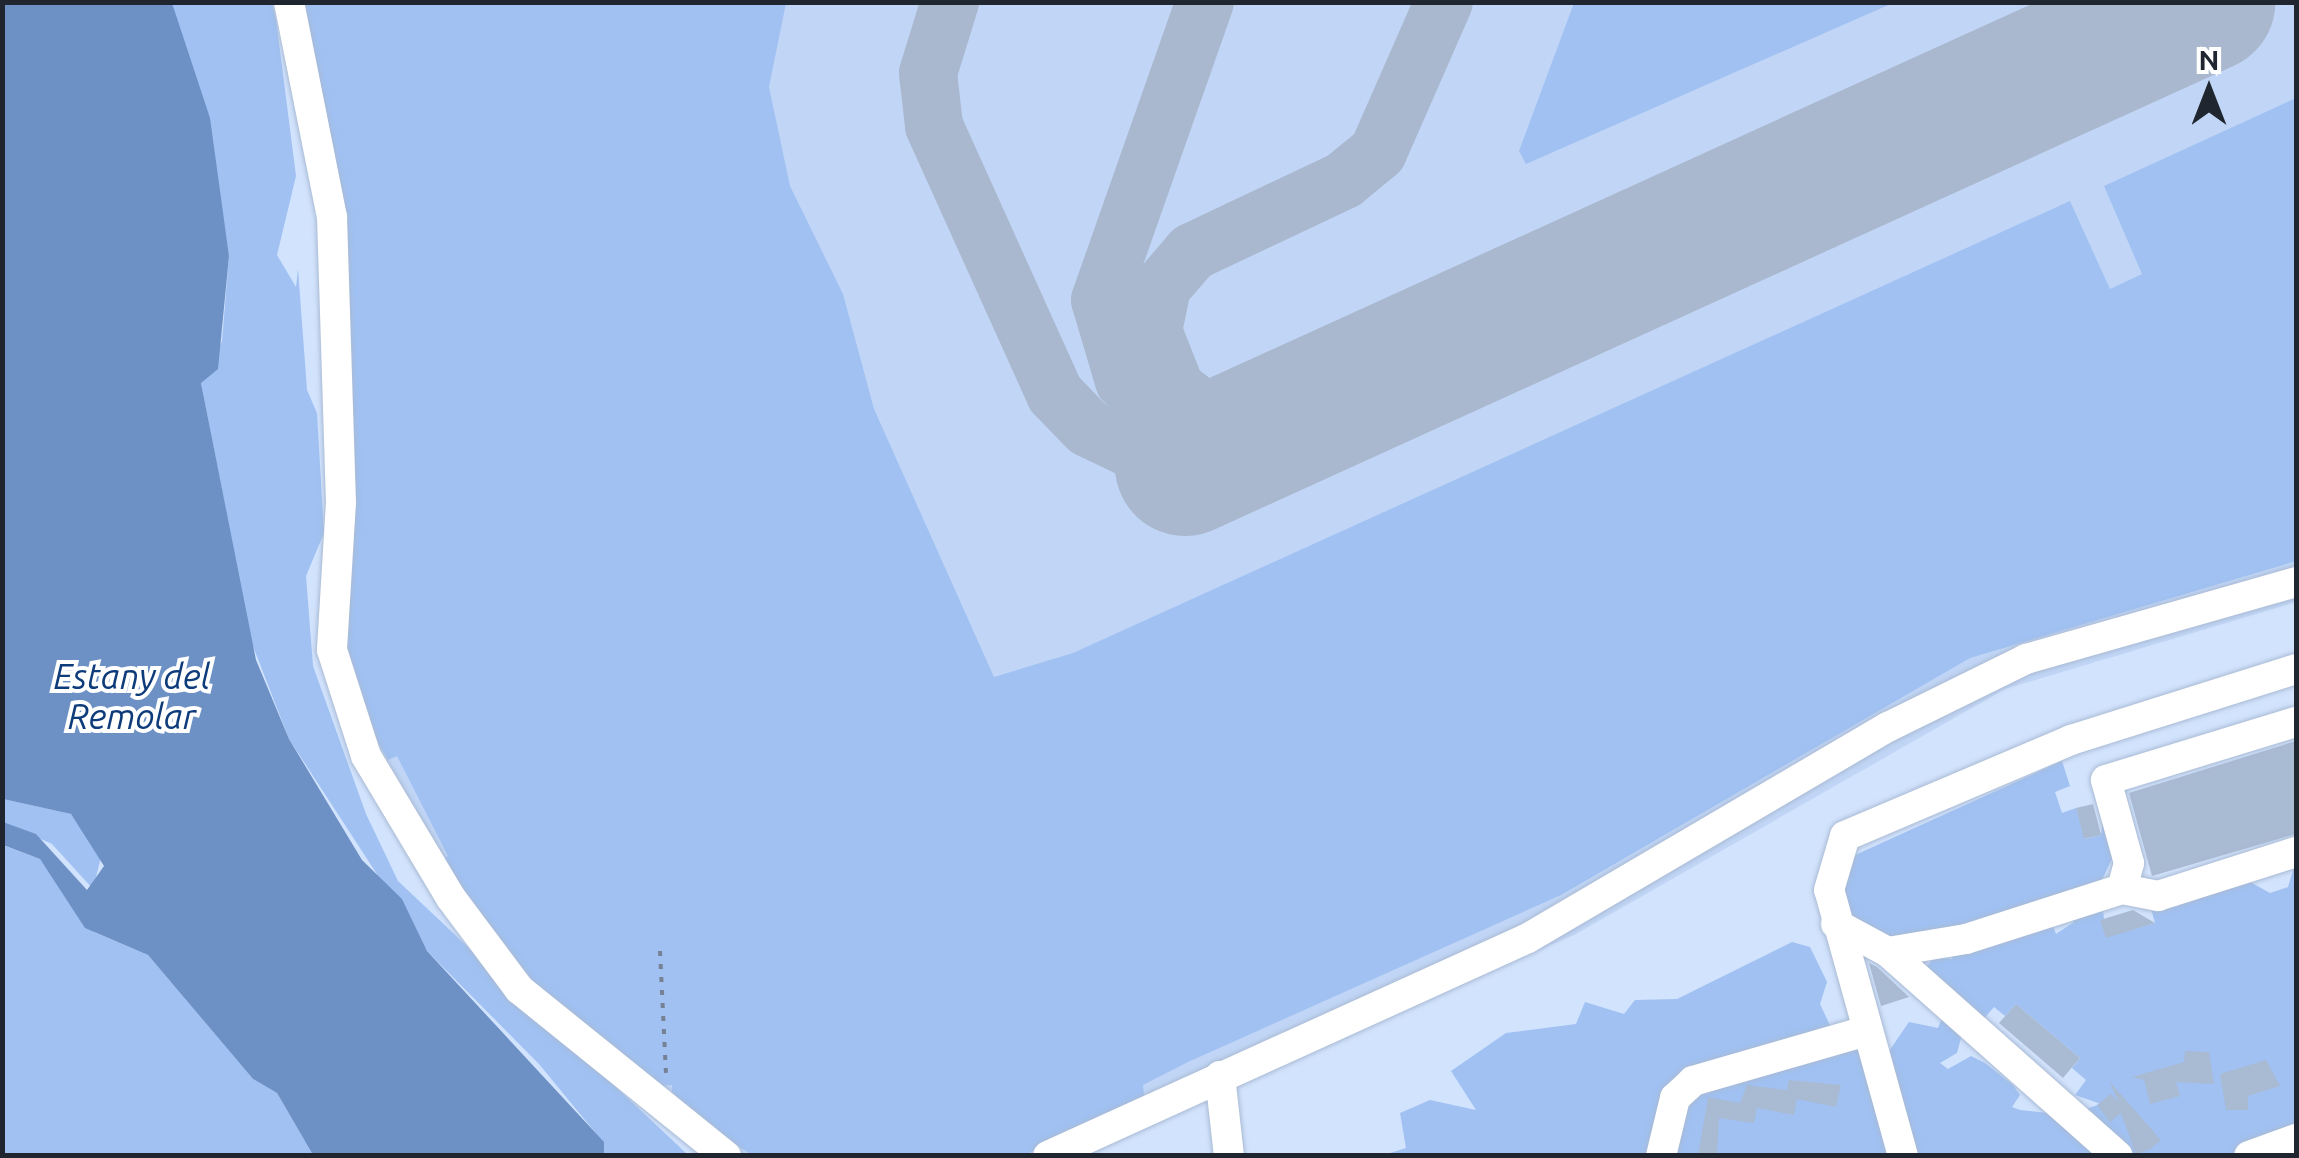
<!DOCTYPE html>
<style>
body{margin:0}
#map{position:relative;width:2299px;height:1158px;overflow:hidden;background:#d2e3fd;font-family:Ubuntu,sans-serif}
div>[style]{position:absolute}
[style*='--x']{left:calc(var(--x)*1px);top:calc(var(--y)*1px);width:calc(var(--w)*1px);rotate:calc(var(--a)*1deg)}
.built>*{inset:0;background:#c1d6f6}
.green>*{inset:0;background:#a0c1f2}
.water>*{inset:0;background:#6e91c5}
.taxiway>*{height:58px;margin:-29px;padding:0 29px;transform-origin:29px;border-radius:29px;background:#a9b8ce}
.runway>*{height:140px;margin:-70px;padding:0 70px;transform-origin:70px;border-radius:70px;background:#a9b8ce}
.building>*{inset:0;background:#a9bad3}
.path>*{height:4px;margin-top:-2px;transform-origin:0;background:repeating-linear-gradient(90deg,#768293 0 5px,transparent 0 13px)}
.roads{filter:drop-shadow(0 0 2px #a9bad4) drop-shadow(0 0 2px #a9bad4)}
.minor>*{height:30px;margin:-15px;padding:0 15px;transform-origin:15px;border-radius:15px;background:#fff}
span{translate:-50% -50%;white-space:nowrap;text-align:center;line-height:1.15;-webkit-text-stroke:8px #fff;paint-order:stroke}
.water-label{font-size:35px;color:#0e3b7a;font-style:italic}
.frame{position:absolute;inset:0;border:5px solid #1f262f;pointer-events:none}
.north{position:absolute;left:2159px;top:40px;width:100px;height:100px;-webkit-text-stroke:8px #fff;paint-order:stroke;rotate:0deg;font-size:28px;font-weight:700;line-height:40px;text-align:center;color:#1f262f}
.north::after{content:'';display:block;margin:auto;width:35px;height:45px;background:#1f262f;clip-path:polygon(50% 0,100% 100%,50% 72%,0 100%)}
</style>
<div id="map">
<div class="built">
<div style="clip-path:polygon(280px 3px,2296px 3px,2296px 602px,2005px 689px,1574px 935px,1064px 1155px,719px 1155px,511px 994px,365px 763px,334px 488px,321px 228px)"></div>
</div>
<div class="green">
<div style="clip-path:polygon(172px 3px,272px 3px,276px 19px,296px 176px,277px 255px,296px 287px,298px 269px,307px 390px,317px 413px,324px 533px,306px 576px,313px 666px,366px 814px,398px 881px,688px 1155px,604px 1155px,603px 1142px,539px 1064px,427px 951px,289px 739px,251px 641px,201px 383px,222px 341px,229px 256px,212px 146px)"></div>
<div style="clip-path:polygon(300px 3px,786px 3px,769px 87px,790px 186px,843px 294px,874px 409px,994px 677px,1073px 653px,2070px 201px,2110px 289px,2142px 274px,2104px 186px,2296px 98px,2296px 561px,1970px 658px,1561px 895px,1188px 1062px,1143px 1085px,1144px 1096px,1025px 1155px,752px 1155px,672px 1103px,672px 1085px,653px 1086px,527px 979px,438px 863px,448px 856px,397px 756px,388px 760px,372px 731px,343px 635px,351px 550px)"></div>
<div style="clip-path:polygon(1574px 3px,1574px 2px,1893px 3px,1526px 164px,1519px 151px)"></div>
<div style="clip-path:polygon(evenodd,2062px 761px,2070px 786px,2055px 792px,2062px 813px,2076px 808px,2085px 839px,2101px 835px,2103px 818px,2112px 859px,2099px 886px,2051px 921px,2056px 934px,2074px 922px,2062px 913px,2103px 910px,2106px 937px,2155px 923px,2150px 905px,2243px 878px,2270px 893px,2288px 887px,2296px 860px,2296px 1135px,2239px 1155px,1381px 1156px,1406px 1148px,1400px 1113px,1430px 1100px,1476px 1110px,1451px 1071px,1506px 1033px,1576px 1024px,1585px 1002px,1624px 1014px,1635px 1000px,1677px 999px,1792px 942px,1810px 947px,1827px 982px,1820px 1004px,1835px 1036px,1887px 1054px,1909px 1022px,1938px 1028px,1942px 1018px,1915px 982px,1934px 957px,1952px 959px,1954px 947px,1895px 941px,1856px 924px,1841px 902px,1842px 861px,2062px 761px,2016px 1004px,2080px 1058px,2072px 1068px,2086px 1080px,2075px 1095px,2101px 1104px,2067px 1115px,2020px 1110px,2012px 1107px,2020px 1095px,2013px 1085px,1985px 1063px,1971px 1056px,1948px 1069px,1940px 1063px,1957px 1053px,1965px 1023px,1980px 1023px,1994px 1007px,2005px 1016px,2016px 1004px)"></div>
<div style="clip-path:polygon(3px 799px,71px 814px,102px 853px,93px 889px,52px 844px,3px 822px)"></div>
<div style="clip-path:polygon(2px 845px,40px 859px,94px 932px,148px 955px,253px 1079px,277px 1093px,313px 1155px,3px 1155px)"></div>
</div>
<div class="water">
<div style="clip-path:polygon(3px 2px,172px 3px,210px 118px,229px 256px,218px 369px,201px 383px,256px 660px,289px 739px,362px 860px,402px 899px,427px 951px,604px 1142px,604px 1155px,313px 1155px,277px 1093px,253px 1079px,148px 955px,85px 928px,40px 859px,3px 845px,3px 822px,36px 834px,87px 890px,104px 866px,71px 814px,3px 799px)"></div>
</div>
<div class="taxiway">
<div style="--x:950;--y:2;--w:74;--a:107.2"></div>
<div style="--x:928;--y:73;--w:53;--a:83.5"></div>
<div style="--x:934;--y:126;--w:294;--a:65.7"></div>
<div style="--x:1055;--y:394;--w:47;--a:45.9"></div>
<div style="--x:1088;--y:428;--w:51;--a:25.6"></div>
<div style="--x:1134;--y:450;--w:59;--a:3.9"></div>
<div style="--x:1193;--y:454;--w:43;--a:-13.4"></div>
<div style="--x:1180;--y:422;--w:69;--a:-143.8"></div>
<div style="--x:1124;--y:381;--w:84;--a:-106.5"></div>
<div style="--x:1100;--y:300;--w:316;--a:-70.6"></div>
<div style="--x:1280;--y:423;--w:67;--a:-174.9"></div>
<div style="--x:1213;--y:417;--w:46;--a:-142.9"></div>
<div style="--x:1176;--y:389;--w:62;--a:-111.6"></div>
<div style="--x:1153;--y:331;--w:45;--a:-78.4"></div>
<div style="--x:1162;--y:287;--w:46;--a:-49.4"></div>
<div style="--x:1192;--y:252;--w:168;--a:-25.3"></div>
<div style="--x:1344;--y:180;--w:44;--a:-39.5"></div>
<div style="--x:1378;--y:152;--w:164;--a:-66.3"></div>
</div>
<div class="runway">
<div style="--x:1185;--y:466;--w:1121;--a:-24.46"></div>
</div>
<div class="building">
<div style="clip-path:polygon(2296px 741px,2296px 834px,2152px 876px,2129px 793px)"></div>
<div style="clip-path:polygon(2093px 804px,2101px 835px,2084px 839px,2076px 808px)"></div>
<div style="clip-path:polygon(2133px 910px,2155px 923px,2106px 938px,2100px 920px)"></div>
<div style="clip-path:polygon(1869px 963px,1877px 967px,1909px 997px,1881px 1006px)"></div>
<div style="clip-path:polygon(2016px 1004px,2080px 1058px,2063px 1078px,1999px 1023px)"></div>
<div style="clip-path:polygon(2185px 1051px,2209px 1052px,2214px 1084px,2176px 1082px,2180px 1096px,2150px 1104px,2144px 1080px,2132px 1077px,2184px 1062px)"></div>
<div style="clip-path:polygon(2266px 1060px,2280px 1086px,2248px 1096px,2248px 1110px,2226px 1110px,2220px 1074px)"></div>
<div style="clip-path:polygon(1789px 1080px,1841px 1085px,1836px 1107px,1797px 1099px,1794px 1115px,1757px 1108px,1754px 1123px,1719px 1118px,1717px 1156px,1698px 1156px,1708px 1097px,1740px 1103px,1747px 1085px,1787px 1090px)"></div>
<div style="clip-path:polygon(2110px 1082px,2161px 1140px,2151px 1149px,2136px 1154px,2121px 1113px,2110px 1122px,2097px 1105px,2111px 1094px,2118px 1102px)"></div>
</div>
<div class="path">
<div style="--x:660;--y:951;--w:122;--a:87.2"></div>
</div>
<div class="roads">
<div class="minor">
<div style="--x:289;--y:2;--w:219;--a:78.7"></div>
<div style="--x:332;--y:217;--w:285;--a:88.2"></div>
<div style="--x:341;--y:502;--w:148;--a:93.5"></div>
<div style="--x:332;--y:650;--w:111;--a:72.2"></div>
<div style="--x:366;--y:756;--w:165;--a:59.1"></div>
<div style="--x:451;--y:898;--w:114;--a:53.2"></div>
<div style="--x:519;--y:989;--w:266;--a:38.9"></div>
<div style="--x:2122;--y:889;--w:27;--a:-75"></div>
<div style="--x:2129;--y:863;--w:86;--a:-105.5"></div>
<div style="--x:2106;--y:780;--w:199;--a:-17"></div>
<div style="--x:1836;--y:924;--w:59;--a:28.3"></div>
<div style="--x:1888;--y:952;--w:307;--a:41.6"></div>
<div style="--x:1888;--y:952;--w:79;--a:-9.5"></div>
<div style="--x:1966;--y:939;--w:164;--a:-17.8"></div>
<div style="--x:2122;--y:889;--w:37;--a:11"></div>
<div style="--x:2158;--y:896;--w:145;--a:-17.7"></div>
<div style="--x:1220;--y:1076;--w:81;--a:83.6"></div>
<div style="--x:1048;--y:1156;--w:527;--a:-24.43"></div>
<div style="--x:1528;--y:938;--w:417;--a:-30.4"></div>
<div style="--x:1888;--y:727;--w:154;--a:-26.2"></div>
<div style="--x:2026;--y:659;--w:281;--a:-15.9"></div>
<div style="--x:1661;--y:1156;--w:60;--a:-76.4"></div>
<div style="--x:1675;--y:1098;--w:25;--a:-43"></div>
<div style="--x:1693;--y:1081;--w:177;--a:-16.1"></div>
<div style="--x:1903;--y:1156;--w:276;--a:-105.5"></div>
<div style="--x:1829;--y:890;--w:56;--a:-73.5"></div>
<div style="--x:1845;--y:836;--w:246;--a:-23"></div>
<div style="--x:2071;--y:740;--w:236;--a:-17.5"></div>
<div style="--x:2249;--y:1156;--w:50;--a:-19.9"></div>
</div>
</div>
<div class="water-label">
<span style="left:132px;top:696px">Estany del<br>Remolar</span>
</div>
<div class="frame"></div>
<div class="north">N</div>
</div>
